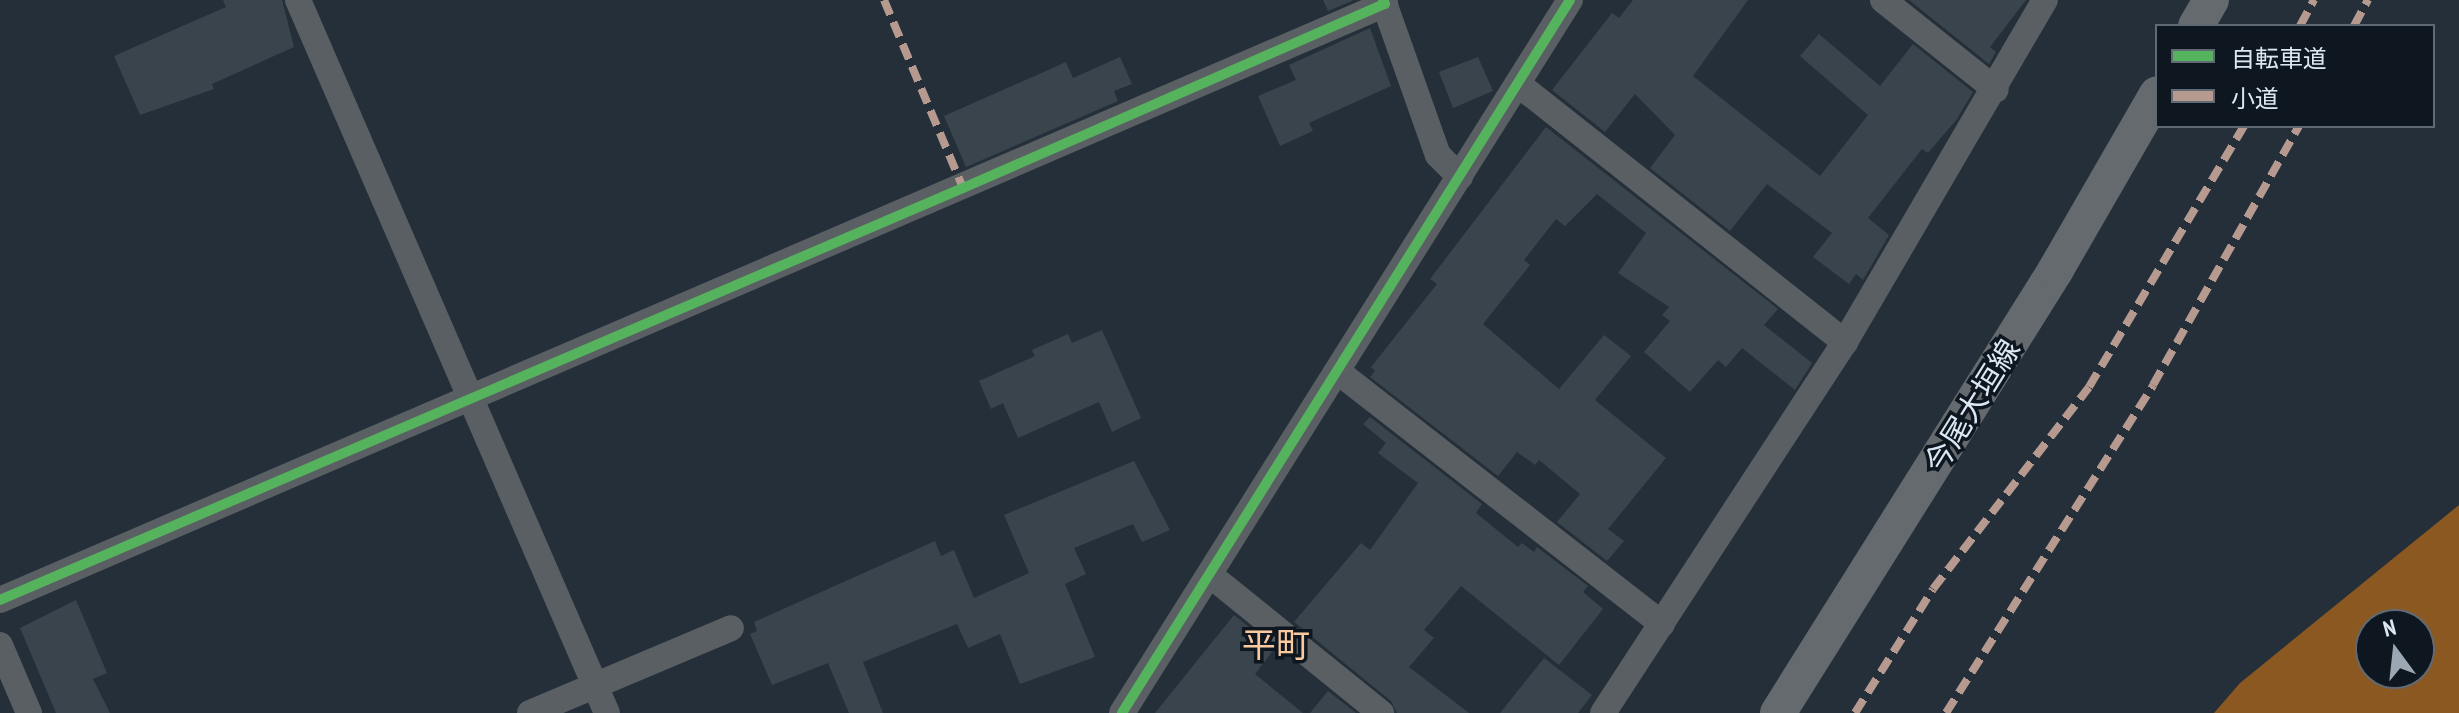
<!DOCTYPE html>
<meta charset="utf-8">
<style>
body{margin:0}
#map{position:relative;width:2459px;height:713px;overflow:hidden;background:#242f39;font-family:"PT Sans Narrow","Noto Sans JP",sans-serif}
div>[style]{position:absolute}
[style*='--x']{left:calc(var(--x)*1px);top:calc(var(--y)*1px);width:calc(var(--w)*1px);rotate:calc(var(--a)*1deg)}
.water>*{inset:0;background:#8b5821}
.building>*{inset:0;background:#3a444c}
.street>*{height:26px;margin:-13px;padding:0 13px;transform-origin:13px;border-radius:13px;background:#5a5f64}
.secondary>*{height:36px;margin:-18px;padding:0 18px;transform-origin:18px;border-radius:18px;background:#656a6f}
.quiet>*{height:8px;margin-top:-4px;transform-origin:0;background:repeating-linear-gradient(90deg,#b69a8f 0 16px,transparent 0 24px)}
.cycleway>*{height:10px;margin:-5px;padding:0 5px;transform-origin:5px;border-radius:5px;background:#56b35d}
span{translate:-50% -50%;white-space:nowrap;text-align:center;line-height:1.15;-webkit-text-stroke:7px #0e161f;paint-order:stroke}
.street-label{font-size:30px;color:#dbe8f4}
.quarter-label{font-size:34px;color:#fac99d}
.legend{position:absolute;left:2155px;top:24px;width:280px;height:104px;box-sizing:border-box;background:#0e161f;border:2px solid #606a74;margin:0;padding:10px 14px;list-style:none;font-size:24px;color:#dbe8f4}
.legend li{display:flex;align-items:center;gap:16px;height:40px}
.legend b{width:40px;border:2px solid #606a74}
.north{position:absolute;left:2355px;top:609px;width:80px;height:80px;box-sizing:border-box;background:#0e161f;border:2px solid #606a74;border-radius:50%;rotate:345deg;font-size:22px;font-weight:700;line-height:32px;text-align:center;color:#dbe8f4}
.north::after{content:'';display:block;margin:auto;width:28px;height:36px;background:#9ba7b3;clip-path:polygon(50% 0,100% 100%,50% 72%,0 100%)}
</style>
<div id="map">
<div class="water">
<div style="clip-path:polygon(evenodd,2459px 505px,2459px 713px,2214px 713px,2240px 683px,2459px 505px,2371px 625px,2419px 625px,2419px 673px,2371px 673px,2371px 625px)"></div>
</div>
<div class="building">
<div style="clip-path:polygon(223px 0,282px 0,294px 47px,212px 84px,214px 89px,140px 115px,114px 56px,226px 7px)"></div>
<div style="clip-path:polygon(1323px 0,1354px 0,1328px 11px)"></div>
<div style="clip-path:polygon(1633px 0,1748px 0,1693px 76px,1820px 176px,1868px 115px,1800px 56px,1819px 34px,1880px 86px,1913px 44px,1973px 92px,1957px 119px,1928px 153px,1922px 149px,1868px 218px,1889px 235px,1863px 280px,1856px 274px,1849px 284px,1813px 257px,1832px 233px,1767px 184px,1730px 231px,1650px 168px,1675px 135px,1635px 94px,1605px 132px,1552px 90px,1612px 13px,1619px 18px)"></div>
<div style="clip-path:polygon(1909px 0,2026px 0,1990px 47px,1996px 52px,1989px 64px)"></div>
<div style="clip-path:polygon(1370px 28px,1391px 86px,1309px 123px,1313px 131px,1280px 146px,1258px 96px,1296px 80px,1289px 65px)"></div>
<div style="clip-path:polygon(1120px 57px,1132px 84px,1114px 91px,1118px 101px,966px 167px,944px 116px,1066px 62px,1073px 78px)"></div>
<div style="clip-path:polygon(1478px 57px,1493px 91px,1453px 108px,1439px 72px)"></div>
<div style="clip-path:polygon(1546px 127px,1778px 309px,1764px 325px,1812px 363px,1795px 390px,1742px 348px,1726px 367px,1718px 360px,1690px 392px,1644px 352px,1670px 321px,1662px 315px,1669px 307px,1618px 273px,1646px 233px,1597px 194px,1565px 226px,1556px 219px,1524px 260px,1530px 265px,1483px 324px,1559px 389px,1604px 335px,1631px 356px,1595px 400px,1666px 458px,1608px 529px,1624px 541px,1607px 561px,1557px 522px,1580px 494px,1539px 460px,1535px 465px,1517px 452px,1498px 476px,1370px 377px,1375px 371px,1371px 367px,1437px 284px,1430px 279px)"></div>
<div style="clip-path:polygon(1102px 330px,1141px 418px,1112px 432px,1099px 402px,1018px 438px,1003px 403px,991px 409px,979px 381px,1035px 356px,1032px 350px,1068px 334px,1072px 343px)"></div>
<div style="clip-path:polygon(1370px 417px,1482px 504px,1476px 513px,1518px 547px,1522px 543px,1534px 552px,1537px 547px,1588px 586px,1583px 592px,1603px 609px,1559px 665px,1461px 586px,1424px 630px,1434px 638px,1409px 667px,1469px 713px,1397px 713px,1391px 701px,1294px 622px,1361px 543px,1370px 550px,1418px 483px,1378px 453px,1386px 443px,1363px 424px)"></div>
<div style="clip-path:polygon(1134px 461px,1170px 530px,1142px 542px,1133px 524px,1074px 548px,1086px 574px,1065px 584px,1095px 657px,1020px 684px,1000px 634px,968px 648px,957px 624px,863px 662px,883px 713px,849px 713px,828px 663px,772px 685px,750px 634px,757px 631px,754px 622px,935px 541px,941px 556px,954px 550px,974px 598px,1029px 573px,1004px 515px)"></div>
<div style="clip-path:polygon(76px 600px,107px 673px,93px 679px,110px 713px,56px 713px,20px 628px)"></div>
<div style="clip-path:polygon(1234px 615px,1275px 648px,1255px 674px,1303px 713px,1155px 713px)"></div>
<div style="clip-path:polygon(1544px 658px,1592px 695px,1578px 713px,1500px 713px)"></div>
<div style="clip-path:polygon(1328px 691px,1356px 713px,1310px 713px)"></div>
</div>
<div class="street">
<div style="--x:298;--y:0;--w:777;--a:66.57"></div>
<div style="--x:1383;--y:0;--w:164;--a:70.5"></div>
<div style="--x:1438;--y:155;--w:31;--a:45"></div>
<div style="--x:1883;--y:0;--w:144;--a:38.5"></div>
<div style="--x:1518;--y:84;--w:417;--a:38.3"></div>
<div style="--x:1337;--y:371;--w:412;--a:37.9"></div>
<div style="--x:1210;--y:575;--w:220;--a:38.9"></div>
<div style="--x:0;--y:600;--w:1508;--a:-23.28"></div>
<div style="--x:0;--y:645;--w:74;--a:66.9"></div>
<div style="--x:530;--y:713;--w:218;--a:-22.9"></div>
<div style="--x:1122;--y:713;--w:842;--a:-57.86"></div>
<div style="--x:1603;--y:713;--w:443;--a:-56.9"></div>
<div style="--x:1845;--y:342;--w:396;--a:-59.7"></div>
</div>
<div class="secondary">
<div style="--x:2196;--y:26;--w:30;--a:-60"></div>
<div style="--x:1778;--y:713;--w:522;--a:-57.92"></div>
<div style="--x:2055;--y:271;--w:204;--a:-60"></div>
</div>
<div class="quiet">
<div style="--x:884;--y:0;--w:204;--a:67.2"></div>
<div style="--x:2300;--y:26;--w:30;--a:-62"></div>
<div style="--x:2354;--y:26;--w:30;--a:-62"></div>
<div style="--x:1855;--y:713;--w:146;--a:-57.8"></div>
<div style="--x:1933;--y:589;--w:255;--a:-52.3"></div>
<div style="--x:2089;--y:387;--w:304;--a:-59.3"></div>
<div style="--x:1946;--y:713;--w:388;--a:-57.7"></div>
<div style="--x:2153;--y:385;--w:297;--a:-60.6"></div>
</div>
<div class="cycleway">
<div style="--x:0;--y:600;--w:1047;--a:-23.16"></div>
<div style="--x:963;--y:188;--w:460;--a:-23.6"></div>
<div style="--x:1385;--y:4;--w:4;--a:-117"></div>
<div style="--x:1122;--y:713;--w:842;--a:-57.86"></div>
</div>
<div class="street-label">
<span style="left:1972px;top:406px;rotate:-58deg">今尾大垣線</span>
</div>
<div class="quarter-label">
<span style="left:1276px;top:645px">平町</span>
</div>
<ul class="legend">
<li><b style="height:10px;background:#56b35d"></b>自転車道</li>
<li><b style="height:10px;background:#b69a8f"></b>小道</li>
</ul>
<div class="north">N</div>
</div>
